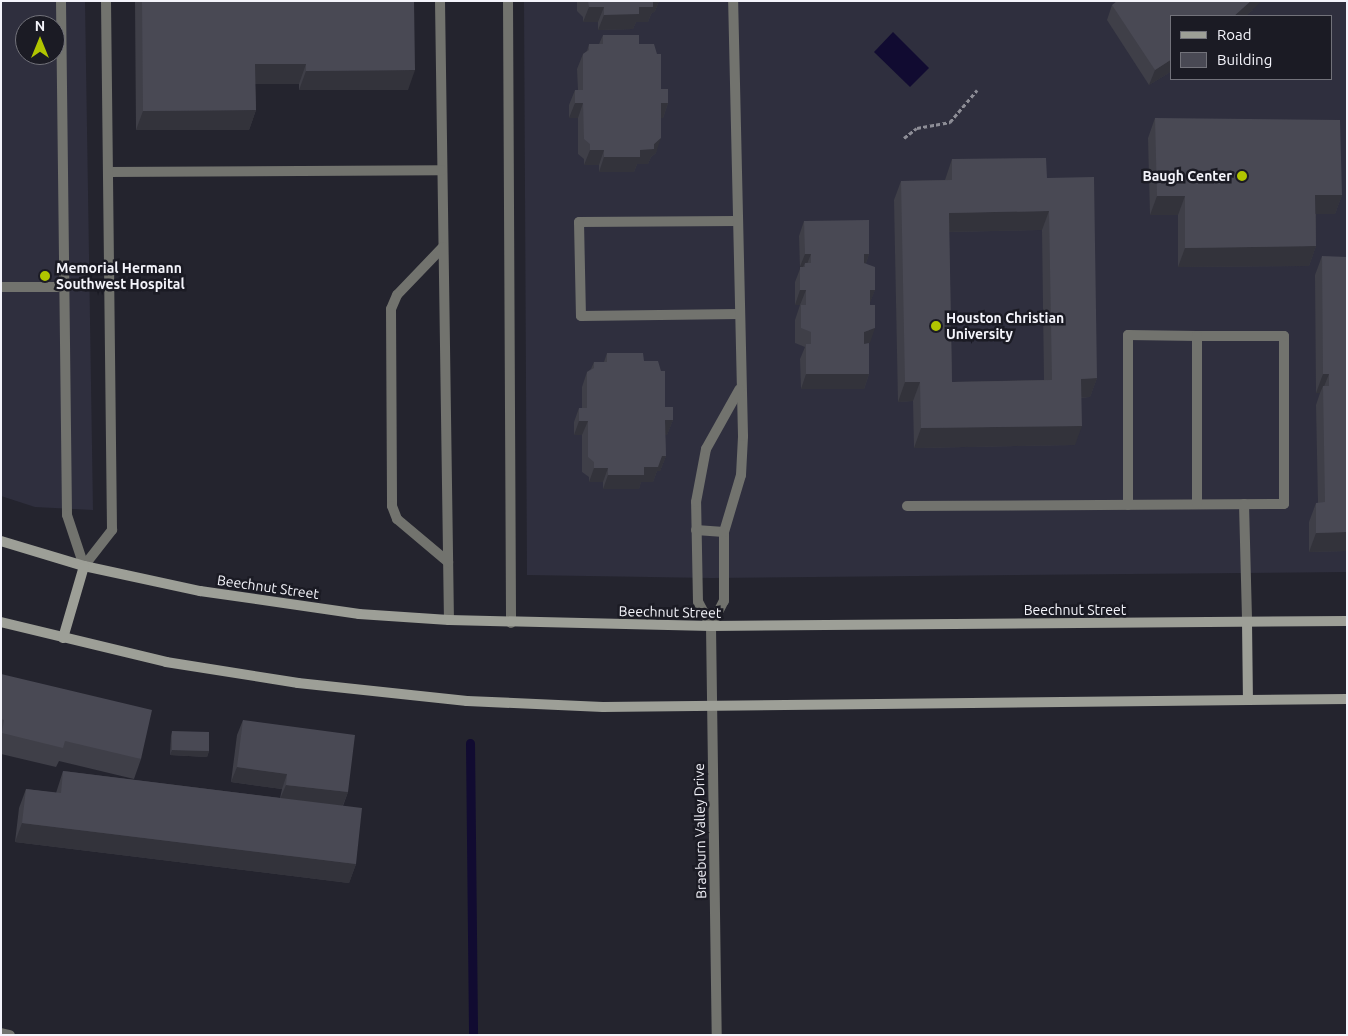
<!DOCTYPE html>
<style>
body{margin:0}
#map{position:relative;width:1348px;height:1036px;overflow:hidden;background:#24242e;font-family:Ubuntu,sans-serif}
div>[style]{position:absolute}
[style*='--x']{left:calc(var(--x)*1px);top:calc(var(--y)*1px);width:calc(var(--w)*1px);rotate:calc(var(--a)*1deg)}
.built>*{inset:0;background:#2f2f3e}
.water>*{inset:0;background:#110b31}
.stream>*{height:9px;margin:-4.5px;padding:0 4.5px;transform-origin:4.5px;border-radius:4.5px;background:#110b31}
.path>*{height:3px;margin-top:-1.5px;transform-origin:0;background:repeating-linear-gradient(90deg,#8d8d96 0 4px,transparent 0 6.5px)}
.service>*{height:10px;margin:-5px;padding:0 5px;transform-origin:5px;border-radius:5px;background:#72736e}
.minor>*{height:10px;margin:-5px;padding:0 5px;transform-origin:5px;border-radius:5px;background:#72736e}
.secondary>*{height:10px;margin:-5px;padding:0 5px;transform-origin:5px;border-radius:5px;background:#9d9f97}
.wall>*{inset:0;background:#3f3f48}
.shaded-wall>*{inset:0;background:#33333b}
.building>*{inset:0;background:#494954}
.dots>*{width:14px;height:14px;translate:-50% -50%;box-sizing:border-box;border:2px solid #1b1b24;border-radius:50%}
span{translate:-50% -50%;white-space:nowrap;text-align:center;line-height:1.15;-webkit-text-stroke:5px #1b1b24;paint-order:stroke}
.poi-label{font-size:14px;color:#f4f4fb;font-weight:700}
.right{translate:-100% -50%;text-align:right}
.left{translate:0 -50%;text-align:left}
.street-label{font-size:14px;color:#f4f4fb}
.frame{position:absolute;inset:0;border:2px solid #f4f4fb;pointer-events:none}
.legend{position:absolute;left:1170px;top:15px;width:162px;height:65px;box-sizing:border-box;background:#1b1b24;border:1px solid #72727a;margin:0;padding:6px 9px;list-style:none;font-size:15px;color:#f4f4fb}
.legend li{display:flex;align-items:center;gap:10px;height:25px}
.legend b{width:25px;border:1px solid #72727a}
.north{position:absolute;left:15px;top:15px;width:50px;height:50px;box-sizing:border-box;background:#1b1b24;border:1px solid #72727a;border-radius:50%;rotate:0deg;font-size:14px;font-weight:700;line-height:20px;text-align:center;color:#f4f4fb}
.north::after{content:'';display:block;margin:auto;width:18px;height:22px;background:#b1c500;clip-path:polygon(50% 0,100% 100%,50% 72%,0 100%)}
</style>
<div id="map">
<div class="built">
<div style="clip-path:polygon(evenodd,1px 1px,85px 1px,93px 510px,35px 507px,1px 496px,1px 1px,25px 25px,55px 25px,55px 55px,25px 55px,25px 25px)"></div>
<div style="clip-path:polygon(evenodd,524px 1px,1347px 1px,1347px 572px,711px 578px,527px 575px,524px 1px,1172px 16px,1332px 16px,1332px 79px,1172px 79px,1172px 16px)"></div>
</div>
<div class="water">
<div style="clip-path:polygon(893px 32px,929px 68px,910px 87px,874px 52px)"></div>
</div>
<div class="stream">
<div style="--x:470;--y:743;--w:292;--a:89.4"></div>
</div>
<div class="path">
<div style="--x:904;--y:138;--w:16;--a:-38"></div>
<div style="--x:917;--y:128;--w:34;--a:-10"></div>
<div style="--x:950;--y:122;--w:42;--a:-49.8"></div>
</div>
<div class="service">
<div style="--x:61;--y:1;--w:514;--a:89.33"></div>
<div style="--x:67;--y:515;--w:54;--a:71.6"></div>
<div style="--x:440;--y:1;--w:619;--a:89.17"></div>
<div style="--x:508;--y:1;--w:622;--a:89.72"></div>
<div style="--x:108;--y:172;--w:334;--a:-0.3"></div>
<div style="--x:737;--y:221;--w:158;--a:179.6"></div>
<div style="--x:579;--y:222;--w:94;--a:88.8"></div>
<div style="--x:581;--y:316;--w:158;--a:-0.7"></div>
<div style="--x:443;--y:247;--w:66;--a:133.8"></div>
<div style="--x:397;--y:295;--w:15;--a:113"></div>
<div style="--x:391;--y:309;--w:197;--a:89.7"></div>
<div style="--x:392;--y:506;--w:14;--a:69"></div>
<div style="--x:397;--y:519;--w:67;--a:40.1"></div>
<div style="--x:1;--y:287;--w:63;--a:0"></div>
<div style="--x:1244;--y:504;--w:118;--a:88.5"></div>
<div style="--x:1128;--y:505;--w:170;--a:-90"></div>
<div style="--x:1128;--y:335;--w:69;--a:0.8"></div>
<div style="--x:907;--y:506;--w:377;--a:-0.3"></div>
<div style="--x:1284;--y:504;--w:168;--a:-90"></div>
<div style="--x:1284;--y:336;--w:87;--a:180"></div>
<div style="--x:1197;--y:336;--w:168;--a:90"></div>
<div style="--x:696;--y:530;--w:28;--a:4"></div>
<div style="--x:84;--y:566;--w:46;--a:-52.1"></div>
<div style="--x:112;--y:530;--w:529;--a:-90.65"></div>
<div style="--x:711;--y:626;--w:28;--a:-63"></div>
<div style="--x:724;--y:601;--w:69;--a:-90"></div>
<div style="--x:724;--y:532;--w:59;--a:-73.4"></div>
<div style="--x:741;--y:475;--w:39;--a:-87"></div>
<div style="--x:743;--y:436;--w:435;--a:-91.3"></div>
<div style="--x:711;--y:626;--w:27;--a:-118"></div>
<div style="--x:698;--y:602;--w:100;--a:-91.1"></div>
<div style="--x:696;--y:502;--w:54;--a:-79.3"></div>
<div style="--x:706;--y:449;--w:68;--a:-60.8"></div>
</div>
<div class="minor">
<div style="--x:711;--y:626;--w:409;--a:89.2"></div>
<div style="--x:1;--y:1033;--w:9;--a:13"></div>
</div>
<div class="secondary">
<div style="--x:1;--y:541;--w:87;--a:16.8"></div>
<div style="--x:84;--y:566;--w:119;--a:12.2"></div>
<div style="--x:200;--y:591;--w:161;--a:8.2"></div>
<div style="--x:359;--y:614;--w:90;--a:3.8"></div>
<div style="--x:449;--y:620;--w:262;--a:1.3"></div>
<div style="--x:711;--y:626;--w:636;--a:-0.45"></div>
<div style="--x:1;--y:622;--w:170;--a:13.6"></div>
<div style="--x:166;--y:662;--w:134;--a:9"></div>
<div style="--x:298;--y:683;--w:170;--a:6.1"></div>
<div style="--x:467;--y:701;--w:136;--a:2.5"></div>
<div style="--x:603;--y:707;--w:744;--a:-0.62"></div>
<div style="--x:1247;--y:622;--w:78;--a:89.3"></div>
<div style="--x:63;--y:638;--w:75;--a:-73.7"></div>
</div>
<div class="wall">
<div style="clip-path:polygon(135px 1px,414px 1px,408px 90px,299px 90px,299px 84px,255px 84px,256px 110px,249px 130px,136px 130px)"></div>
<div style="clip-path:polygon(577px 1px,659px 1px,655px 11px,651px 14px,648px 22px,636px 22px,633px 29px,598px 30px,598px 22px,583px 22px,583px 17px,577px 11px)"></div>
<div style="clip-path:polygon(1112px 5px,1253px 10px,1172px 71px,1149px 85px,1107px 20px)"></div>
<div style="clip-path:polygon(603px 35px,639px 44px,668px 103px,663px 118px,661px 118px,656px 153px,651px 157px,648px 164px,637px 164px,634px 172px,599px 172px,599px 165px,584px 165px,584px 159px,578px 154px,578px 118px,569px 118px,569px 105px,575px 90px,578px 90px,577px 69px,583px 54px,587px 51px,589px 44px,599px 44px)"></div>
<div style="clip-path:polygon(1155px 118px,1342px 195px,1335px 214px,1316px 214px,1316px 246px,1309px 266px,1178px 267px,1178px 215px,1150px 215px,1148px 138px)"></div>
<div style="clip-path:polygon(evenodd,952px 159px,1047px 178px,1097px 378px,1090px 397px,1081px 398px,1075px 445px,914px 448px,913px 401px,898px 402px,894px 200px,901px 181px,945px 180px,952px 159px,1042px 230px,1044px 380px,952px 382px,949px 232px,1042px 230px)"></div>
<div style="clip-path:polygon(804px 221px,869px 254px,866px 263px,875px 290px,870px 302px,870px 343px,868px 343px,869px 374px,864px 389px,801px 389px,800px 359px,805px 347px,795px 343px,795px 320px,800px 305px,795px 305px,795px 282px,800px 269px,799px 236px)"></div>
<div style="clip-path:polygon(1322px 256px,1347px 551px,1309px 552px,1309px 522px,1316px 503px,1318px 503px,1316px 405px,1320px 393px,1316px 393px,1315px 275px)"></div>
<div style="clip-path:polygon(607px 353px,644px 361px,665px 407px,673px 420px,667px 435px,665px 435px,666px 456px,660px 471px,657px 471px,653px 482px,641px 482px,639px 489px,603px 489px,603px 482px,589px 482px,589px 477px,582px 472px,582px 435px,574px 435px,574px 422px,579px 408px,582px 408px,582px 387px,587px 372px,591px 369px,594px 362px,604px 362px)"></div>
<div style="clip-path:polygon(1px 674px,141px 759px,134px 779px,59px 761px,56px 767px,1px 754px)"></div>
<div style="clip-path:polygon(243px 720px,348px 792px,343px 806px,356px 864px,349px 883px,15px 842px,19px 808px,26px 789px,56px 793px,63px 771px,280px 798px,282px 789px,231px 782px,237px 735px)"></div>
<div style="clip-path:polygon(172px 731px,209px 751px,207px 757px,170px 755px,171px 736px)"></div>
</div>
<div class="shaded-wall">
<div style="clip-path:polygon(653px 1px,659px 1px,655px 11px,651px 14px,648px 22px,636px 22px,633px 29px,598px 30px,604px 15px,639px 7px)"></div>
<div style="clip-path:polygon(1251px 1px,1262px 1px,1246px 16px,1234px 16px)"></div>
<div style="clip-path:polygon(589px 7px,604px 7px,598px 22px,583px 22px)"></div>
<div style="clip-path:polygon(1172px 59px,1172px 71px,1149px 85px,1155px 70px)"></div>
<div style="clip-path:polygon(255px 64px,306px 64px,299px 84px,248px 84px)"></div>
<div style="clip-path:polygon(415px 70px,408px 90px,299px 90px,306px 71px)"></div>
<div style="clip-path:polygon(575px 103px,583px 103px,578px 118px,569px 118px)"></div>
<div style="clip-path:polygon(661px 103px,668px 103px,663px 118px,656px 118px)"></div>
<div style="clip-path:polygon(256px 110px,249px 130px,136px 130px,143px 111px)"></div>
<div style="clip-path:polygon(661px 138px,656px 153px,651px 157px,648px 164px,637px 164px,634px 172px,599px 172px,604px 157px,640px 150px,654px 144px)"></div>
<div style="clip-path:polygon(590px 150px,604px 150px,599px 165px,584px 165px)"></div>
<div style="clip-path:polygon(1315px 195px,1342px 195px,1335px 214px,1308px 214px)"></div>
<div style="clip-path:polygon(1157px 196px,1185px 196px,1178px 215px,1150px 215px)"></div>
<div style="clip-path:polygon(1049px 211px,1042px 230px,942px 232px,949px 213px)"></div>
<div style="clip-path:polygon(1316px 246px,1309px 266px,1178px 267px,1185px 248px)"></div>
<div style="clip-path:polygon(805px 254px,811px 254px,805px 269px,805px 263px,802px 269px,800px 267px,799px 269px)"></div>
<div style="clip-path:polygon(864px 254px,869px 254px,864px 269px)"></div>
<div style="clip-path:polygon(800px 290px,806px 290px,800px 305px,795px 305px)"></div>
<div style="clip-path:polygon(870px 290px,875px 290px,869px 305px)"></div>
<div style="clip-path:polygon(875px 328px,870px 343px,859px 347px,864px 332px)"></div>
<div style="clip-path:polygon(806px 374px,869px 374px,864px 389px,801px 389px)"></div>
<div style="clip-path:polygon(1323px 374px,1329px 374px,1323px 389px,1323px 386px,1320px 393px,1316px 393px)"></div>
<div style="clip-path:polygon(1097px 378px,1090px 397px,1074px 398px,1081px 379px)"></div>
<div style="clip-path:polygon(905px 382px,920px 382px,913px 401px,898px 402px)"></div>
<div style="clip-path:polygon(665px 420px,673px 420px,667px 435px,660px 435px)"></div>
<div style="clip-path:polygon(579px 421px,588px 421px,582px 435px,574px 435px)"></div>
<div style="clip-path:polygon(1082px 426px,1075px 445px,914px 448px,921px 428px)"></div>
<div style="clip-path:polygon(662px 456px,666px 456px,660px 471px,657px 471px,653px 482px,641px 482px,639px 489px,603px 489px,608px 475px,644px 467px)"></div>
<div style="clip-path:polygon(594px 468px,608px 468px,603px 482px,589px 482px)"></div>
<div style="clip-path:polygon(1347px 532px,1347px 551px,1309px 552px,1316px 533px)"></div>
<div style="clip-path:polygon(172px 750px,209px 751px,207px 757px,170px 755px)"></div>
<div style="clip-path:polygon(237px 767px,287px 774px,282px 789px,231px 782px)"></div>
<div style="clip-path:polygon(286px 785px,348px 792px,342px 807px,280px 799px)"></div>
<div style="clip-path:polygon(22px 823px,356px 864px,349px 883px,15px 842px)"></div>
</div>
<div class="building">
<div style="clip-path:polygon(142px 1px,414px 1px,415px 70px,306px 71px,306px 64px,255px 64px,256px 110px,143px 111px)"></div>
<div style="clip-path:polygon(588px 1px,653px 1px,653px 7px,639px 7px,639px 14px,604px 15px,604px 7px,589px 7px)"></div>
<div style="clip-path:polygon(1117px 1px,1251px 1px,1234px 16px,1172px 16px,1172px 59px,1155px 70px,1112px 5px)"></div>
<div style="clip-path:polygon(603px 35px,639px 35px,639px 44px,654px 44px,657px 54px,661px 54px,661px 89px,668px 89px,668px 103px,661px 103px,661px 138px,654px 144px,654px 149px,640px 150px,640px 157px,604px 157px,604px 150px,590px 150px,590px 144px,584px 139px,583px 103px,575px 103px,575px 90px,583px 90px,583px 54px,589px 50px,589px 44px,603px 44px)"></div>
<div style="clip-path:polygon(1155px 118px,1340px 120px,1342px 195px,1315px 195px,1316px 246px,1185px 248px,1185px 196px,1157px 196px)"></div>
<div style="clip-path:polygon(evenodd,1046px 158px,1047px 178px,1094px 177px,1097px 378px,1081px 379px,1082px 426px,921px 428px,920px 382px,905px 382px,901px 181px,952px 180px,952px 159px,1046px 158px,1049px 211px,1052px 380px,952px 382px,949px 213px,1049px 211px)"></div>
<div style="clip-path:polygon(869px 220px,869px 254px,864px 254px,864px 263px,875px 267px,875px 290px,870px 290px,870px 305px,875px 305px,875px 328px,864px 332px,864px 344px,869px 343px,869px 374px,806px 374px,806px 344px,811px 344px,811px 332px,801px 328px,801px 305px,806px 305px,806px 290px,800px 290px,800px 267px,805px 267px,805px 263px,811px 263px,811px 254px,805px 254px,804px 221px)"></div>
<div style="clip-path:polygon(1322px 256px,1347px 257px,1347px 532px,1316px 533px,1316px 503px,1325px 502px,1323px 386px,1329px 386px,1329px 374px,1323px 374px)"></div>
<div style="clip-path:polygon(607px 353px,643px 353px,644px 361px,658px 361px,661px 371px,665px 371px,665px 407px,673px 407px,673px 420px,665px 420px,666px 456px,662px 456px,658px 467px,644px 467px,644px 475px,608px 475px,608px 468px,594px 468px,594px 462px,588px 457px,588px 421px,579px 421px,579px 408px,587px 408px,587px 372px,594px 368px,594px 362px,607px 362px)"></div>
<div style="clip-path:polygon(1px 674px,152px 710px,141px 759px,65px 741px,63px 748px,2px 733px,4px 720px,1px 719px)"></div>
<div style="clip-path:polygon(243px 720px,355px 735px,348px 792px,286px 785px,287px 774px,237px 767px)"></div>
<div style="clip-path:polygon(172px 731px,209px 732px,209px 751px,172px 750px)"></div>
<div style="clip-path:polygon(63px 771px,362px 808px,356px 864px,22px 823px,26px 789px,61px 793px)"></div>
</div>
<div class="dots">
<div style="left:1242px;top:176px;background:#b1c500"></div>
<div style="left:45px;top:276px;background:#b1c500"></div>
<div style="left:936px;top:326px;background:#b1c500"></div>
</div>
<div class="poi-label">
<span class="right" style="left:1232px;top:176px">Baugh Center</span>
<span class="left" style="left:56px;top:276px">Memorial Hermann<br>Southwest Hospital</span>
<span class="left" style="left:946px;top:326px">Houston Christian<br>University</span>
</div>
<div class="street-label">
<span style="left:268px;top:587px;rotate:8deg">Beechnut Street</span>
<span style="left:1075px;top:610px">Beechnut Street</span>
<span style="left:670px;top:612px;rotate:1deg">Beechnut Street</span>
<span style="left:700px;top:831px;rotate:-91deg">Braeburn Valley Drive</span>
</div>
<div class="frame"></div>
<ul class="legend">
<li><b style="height:6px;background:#9d9f97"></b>Road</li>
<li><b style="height:14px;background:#494954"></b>Building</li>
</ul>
<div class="north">N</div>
</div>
